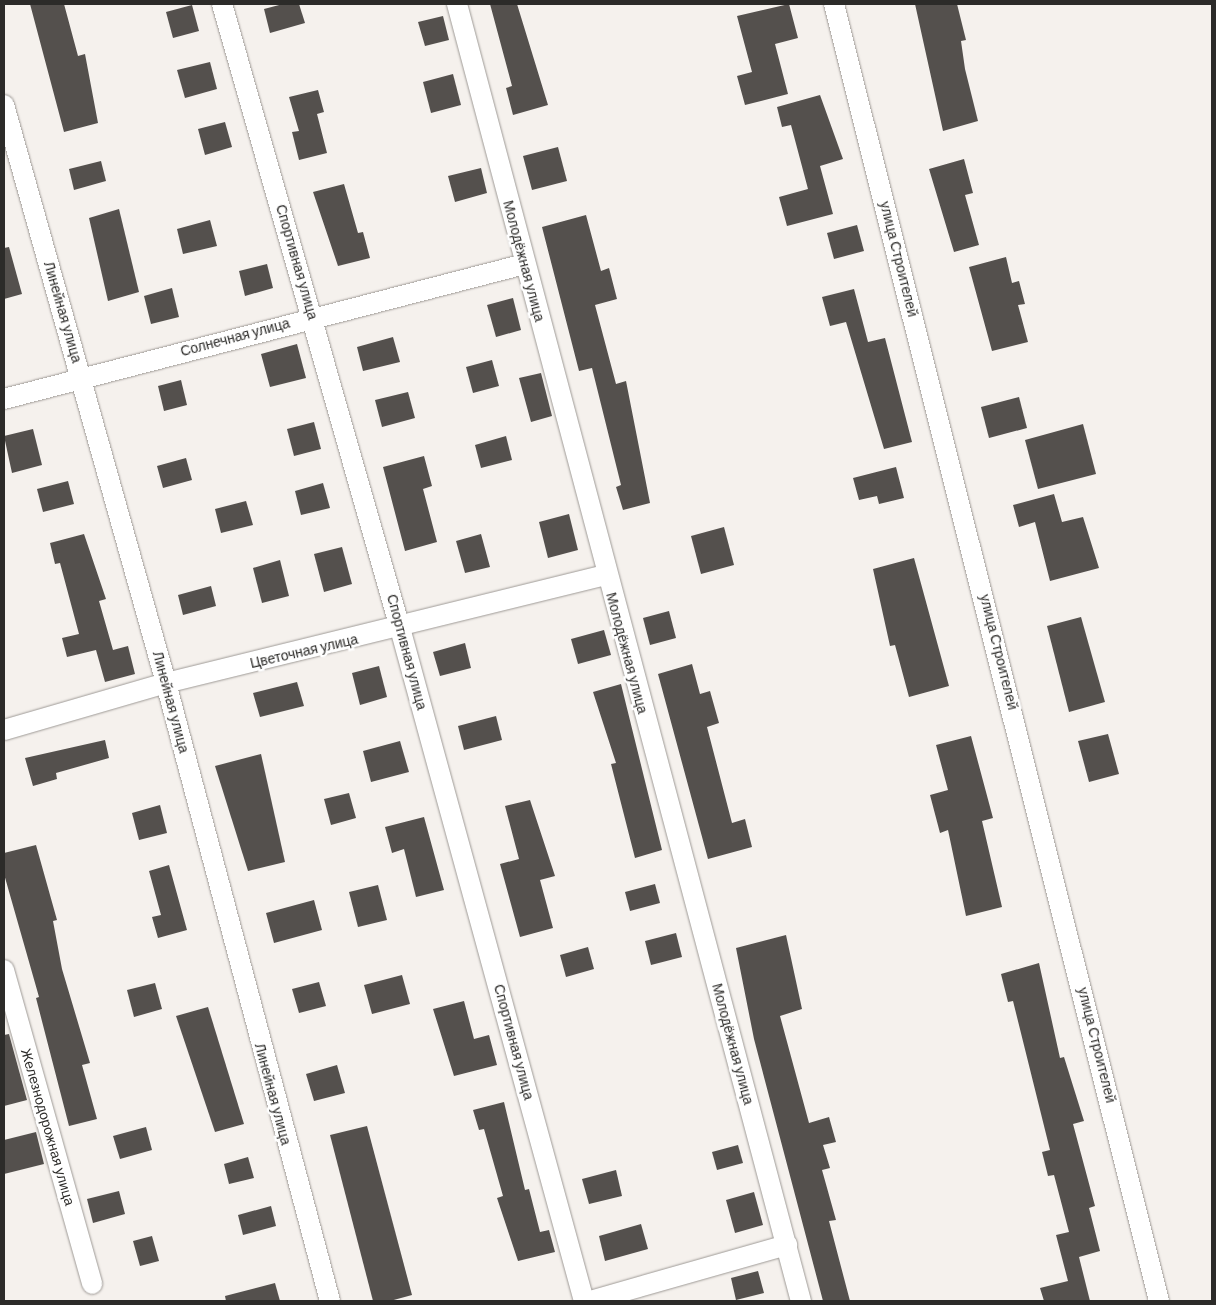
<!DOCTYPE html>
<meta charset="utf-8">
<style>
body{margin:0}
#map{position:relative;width:1216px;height:1305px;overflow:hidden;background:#f5f1ed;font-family:Barlow,sans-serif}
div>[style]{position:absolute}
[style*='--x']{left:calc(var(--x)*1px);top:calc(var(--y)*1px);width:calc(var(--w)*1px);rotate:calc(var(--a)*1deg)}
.building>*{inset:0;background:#54504d}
.roads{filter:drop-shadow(0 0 1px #9e9a96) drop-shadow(0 0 1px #9e9a96)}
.minor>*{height:20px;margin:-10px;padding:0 10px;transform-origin:10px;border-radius:10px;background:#fff}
span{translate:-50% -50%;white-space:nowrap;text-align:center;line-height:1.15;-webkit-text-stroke:5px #fff;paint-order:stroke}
.street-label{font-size:14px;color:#2c2b29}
.frame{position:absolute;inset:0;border:5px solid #2c2b29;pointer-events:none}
</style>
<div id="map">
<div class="building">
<div style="clip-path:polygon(30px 4px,64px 4px,78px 56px,85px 54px,98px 123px,64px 132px)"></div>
<div style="clip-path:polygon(283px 4px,299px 4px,305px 23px,270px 33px,264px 9px)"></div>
<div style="clip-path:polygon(490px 4px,517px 4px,548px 105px,513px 115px,506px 88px,512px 86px)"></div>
<div style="clip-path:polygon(789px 4px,798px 38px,775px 44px,788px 94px,745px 105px,737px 76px,752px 72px,737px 16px)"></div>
<div style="clip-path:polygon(915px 4px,957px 4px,966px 40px,961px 41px,965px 69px,978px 121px,943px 131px)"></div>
<div style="clip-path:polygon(192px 5px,199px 31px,173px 38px,166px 12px)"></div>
<div style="clip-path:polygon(443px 16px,449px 40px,425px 46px,418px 22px)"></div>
<div style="clip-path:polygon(210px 62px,217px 89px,185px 98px,177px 70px)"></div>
<div style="clip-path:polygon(453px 74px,461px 105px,431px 113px,423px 82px)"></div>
<div style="clip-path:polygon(318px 90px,324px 112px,317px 114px,327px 153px,299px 160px,292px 132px,299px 131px,289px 97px)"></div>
<div style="clip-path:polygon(820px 95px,843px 159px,820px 166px,833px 214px,787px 226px,779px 197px,808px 189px,791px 125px,782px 127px,777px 107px)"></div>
<div style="clip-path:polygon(225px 122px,232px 147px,205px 155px,198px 129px)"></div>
<div style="clip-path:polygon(558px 147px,567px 181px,532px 190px,523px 156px)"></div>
<div style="clip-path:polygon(964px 159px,973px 193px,965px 195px,979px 245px,954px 252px,929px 169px)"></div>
<div style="clip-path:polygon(101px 161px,106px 181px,74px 190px,69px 169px)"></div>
<div style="clip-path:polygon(481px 168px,487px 193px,455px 202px,448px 176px)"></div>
<div style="clip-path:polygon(344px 184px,358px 233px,363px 232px,370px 258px,338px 266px,313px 192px)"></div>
<div style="clip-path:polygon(119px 209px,139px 292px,108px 301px,89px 218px)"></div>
<div style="clip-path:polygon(586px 215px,601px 271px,609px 268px,617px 299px,595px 305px,616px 384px,626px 381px,650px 503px,623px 510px,616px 487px,621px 485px,592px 368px,579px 371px,542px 227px)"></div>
<div style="clip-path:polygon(210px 220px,217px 246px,183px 254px,177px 229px)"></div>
<div style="clip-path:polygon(857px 225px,864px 251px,834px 259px,827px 233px)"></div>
<div style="clip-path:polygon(9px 247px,22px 294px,4px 299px,4px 248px)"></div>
<div style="clip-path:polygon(1006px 257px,1012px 283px,1019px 281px,1025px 304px,1018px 305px,1028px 342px,992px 351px,969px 267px)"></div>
<div style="clip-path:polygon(267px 264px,273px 288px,245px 296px,239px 271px)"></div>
<div style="clip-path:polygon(172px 288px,179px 317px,151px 324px,144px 296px)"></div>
<div style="clip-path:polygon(854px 289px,868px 342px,885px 338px,912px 442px,884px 449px,846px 322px,830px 326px,822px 297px)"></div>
<div style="clip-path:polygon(513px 298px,521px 330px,496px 337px,487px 305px)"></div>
<div style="clip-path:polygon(393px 337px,400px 362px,363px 371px,357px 347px)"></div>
<div style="clip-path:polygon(297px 344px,306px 378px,270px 387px,261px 354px)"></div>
<div style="clip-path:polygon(492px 360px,499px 386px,473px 393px,466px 367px)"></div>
<div style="clip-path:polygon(541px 373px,552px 416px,531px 422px,519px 378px)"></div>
<div style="clip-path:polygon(181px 380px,187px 405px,164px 411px,158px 386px)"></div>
<div style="clip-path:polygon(408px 392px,415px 418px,382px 427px,375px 400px)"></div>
<div style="clip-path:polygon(1019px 397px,1027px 428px,989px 438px,981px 407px)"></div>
<div style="clip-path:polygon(314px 422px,321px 449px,294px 456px,287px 429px)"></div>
<div style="clip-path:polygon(1083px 424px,1096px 474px,1038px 489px,1025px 440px)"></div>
<div style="clip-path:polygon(33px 429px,42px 465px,12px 473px,4px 436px)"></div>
<div style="clip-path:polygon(506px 436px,512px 460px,481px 468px,475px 445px)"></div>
<div style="clip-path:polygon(424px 456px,432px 486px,423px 489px,437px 542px,405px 551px,383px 467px)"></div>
<div style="clip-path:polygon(186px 458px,192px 480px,163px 488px,157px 466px)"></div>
<div style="clip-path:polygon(896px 467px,904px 498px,879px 504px,877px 496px,859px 500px,853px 478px)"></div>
<div style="clip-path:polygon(68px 481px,74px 504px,43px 512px,37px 489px)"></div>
<div style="clip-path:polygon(323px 483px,330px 508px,301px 515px,295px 491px)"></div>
<div style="clip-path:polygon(1054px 494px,1062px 522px,1083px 517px,1099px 568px,1050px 581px,1035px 522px,1019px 527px,1013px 505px)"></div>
<div style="clip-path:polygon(246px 501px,253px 525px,221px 533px,215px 509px)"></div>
<div style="clip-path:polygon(569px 514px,578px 550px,548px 558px,539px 522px)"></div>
<div style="clip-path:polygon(724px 527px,734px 565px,701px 574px,691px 536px)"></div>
<div style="clip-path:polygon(84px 534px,106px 599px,99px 601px,113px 650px,128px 646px,135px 674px,105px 682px,96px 650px,67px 657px,62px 638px,79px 634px,60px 563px,55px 564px,50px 543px)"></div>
<div style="clip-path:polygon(481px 534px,490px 567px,465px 573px,456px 541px)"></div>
<div style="clip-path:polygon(342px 547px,352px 584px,324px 592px,314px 554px)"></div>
<div style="clip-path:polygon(914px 558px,949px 686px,909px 697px,895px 645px,890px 646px,873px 569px)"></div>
<div style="clip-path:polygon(280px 560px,289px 596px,262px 603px,253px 568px)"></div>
<div style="clip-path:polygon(211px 586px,216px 606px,183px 615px,178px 595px)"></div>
<div style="clip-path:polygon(669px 611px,676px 638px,650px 645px,643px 618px)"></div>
<div style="clip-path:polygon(1081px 617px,1105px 702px,1069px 712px,1047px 626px)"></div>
<div style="clip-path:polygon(604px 630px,611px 655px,578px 664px,571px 639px)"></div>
<div style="clip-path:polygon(465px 643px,471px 668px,440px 676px,433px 652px)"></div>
<div style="clip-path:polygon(692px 664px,700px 694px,710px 691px,719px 723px,707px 727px,732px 823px,745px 819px,752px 847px,708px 859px,658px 674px)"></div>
<div style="clip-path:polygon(379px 666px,387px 697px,360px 705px,352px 673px)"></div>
<div style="clip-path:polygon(297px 682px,304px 706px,260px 717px,253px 693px)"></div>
<div style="clip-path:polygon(621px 684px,662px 850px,635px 858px,611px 764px,616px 763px,593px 692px)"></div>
<div style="clip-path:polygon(496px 716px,502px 740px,464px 750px,458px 726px)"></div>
<div style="clip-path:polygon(1108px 734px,1119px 774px,1089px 782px,1078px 741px)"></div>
<div style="clip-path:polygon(971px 736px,993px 818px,982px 821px,1002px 907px,966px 916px,948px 830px,940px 833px,930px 795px,948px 790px,936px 745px)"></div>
<div style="clip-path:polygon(105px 740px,109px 758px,56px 773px,57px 779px,33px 786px,25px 758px)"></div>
<div style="clip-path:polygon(400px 741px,409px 772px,371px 782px,363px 751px)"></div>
<div style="clip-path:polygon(261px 754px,285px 862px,248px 871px,215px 766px)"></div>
<div style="clip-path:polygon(349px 793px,356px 818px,331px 825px,324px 799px)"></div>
<div style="clip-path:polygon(530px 800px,555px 876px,540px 880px,553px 928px,520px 937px,500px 864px,519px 859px,505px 806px)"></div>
<div style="clip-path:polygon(160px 805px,167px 833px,139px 840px,132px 813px)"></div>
<div style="clip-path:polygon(424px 817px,444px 890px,416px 897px,404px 849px,392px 853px,385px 827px)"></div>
<div style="clip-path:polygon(36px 845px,57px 920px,53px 921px,62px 969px,90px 1063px,82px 1065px,97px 1119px,69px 1126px,36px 998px,39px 997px,4px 874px,4px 853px)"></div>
<div style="clip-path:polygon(169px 865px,187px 930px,158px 938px,152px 917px,161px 915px,149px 871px)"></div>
<div style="clip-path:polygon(655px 884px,660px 903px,630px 911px,625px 892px)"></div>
<div style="clip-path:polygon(378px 885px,387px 920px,358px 927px,349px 892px)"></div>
<div style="clip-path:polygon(314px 900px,322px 930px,274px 943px,266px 913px)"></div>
<div style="clip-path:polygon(676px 933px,682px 957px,651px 965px,645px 941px)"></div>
<div style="clip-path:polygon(786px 935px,802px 1009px,780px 1016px,809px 1123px,829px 1117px,836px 1142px,823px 1145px,830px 1168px,822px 1170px,836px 1220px,829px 1221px,850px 1301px,823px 1301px,754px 1039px,736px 948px)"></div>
<div style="clip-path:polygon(588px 947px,594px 969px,566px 977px,560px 955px)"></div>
<div style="clip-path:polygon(1039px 963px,1060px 1058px,1064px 1057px,1084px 1121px,1073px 1124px,1095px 1206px,1089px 1208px,1100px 1251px,1079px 1257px,1090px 1301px,1044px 1301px,1040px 1288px,1068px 1281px,1056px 1235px,1069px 1232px,1054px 1175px,1048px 1176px,1042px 1152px,1050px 1150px,1013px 1001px,1008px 1002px,1001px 974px)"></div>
<div style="clip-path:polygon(402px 975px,410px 1004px,372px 1014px,364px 985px)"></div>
<div style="clip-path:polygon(319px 982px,326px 1006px,299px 1013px,292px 989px)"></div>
<div style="clip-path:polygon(155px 983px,162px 1009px,134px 1017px,127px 990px)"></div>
<div style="clip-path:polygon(464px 1001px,474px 1039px,489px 1035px,497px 1065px,454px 1076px,433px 1009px)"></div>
<div style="clip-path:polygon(208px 1007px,244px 1124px,215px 1132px,176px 1016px)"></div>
<div style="clip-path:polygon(9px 1034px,27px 1100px,4px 1106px,4px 1035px)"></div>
<div style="clip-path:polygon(337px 1065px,345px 1093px,314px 1101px,306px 1074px)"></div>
<div style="clip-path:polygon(504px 1102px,525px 1190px,529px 1189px,540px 1232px,549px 1230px,555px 1252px,518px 1261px,497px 1198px,503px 1196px,484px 1129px,479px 1130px,473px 1110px)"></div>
<div style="clip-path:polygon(367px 1126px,412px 1295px,390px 1301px,373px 1301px,330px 1135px)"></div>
<div style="clip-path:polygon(146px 1127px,152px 1150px,120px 1159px,113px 1136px)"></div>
<div style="clip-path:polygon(36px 1132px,44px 1164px,4px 1174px,4px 1140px)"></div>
<div style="clip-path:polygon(738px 1145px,743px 1163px,717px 1170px,712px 1152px)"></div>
<div style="clip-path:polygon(248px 1157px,254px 1178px,229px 1184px,224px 1164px)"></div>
<div style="clip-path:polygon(616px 1170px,622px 1196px,589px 1204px,582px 1179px)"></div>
<div style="clip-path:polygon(119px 1191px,125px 1214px,93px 1223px,87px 1199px)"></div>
<div style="clip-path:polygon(754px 1192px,763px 1225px,735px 1233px,726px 1200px)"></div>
<div style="clip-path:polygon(271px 1206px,276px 1226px,243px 1235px,238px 1215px)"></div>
<div style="clip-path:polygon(641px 1224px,648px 1249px,605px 1261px,599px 1236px)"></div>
<div style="clip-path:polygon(152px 1236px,159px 1261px,140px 1266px,133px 1241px)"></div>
<div style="clip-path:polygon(758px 1271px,764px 1293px,736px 1300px,731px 1278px)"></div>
<div style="clip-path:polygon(275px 1283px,280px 1301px,226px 1301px,225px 1296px)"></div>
</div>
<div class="roads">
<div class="minor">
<div style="--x:222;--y:4;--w:649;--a:74.08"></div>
<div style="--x:400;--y:628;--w:698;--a:74.71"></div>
<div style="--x:457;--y:4;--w:1342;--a:75.15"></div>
<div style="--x:834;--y:4;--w:1337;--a:75.93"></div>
<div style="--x:4;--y:105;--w:600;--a:74.34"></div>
<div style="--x:166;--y:683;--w:639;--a:75.14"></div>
<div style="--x:4;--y:399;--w:538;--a:-14.53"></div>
<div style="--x:4;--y:730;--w:169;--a:-16.2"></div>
<div style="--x:166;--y:683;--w:453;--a:-13.8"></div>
<div style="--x:4;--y:970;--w:326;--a:74.3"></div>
<div style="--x:590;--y:1301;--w:205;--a:-15.9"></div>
</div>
</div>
<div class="street-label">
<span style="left:899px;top:259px;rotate:76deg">улица Строителей</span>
<span style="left:524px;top:261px;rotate:75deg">Молодёжная улица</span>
<span style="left:297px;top:262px;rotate:74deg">Спортивная улица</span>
<span style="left:63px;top:312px;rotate:74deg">Линейная улица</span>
<span style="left:235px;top:337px;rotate:-15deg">Солнечная улица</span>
<span style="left:304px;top:651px;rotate:-13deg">Цветочная улица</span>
<span style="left:407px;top:652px;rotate:75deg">Спортивная улица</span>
<span style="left:999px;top:652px;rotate:76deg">улица Строителей</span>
<span style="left:627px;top:653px;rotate:75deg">Молодёжная улица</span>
<span style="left:171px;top:702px;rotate:75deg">Линейная улица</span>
<span style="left:514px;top:1042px;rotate:75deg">Спортивная улица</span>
<span style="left:733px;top:1044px;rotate:75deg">Молодёжная улица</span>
<span style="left:1097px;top:1045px;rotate:76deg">улица Строителей</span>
<span style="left:273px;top:1094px;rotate:75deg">Линейная улица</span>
<span style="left:48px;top:1127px;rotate:74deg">Железнодорожная улица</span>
</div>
<div class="frame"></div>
</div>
